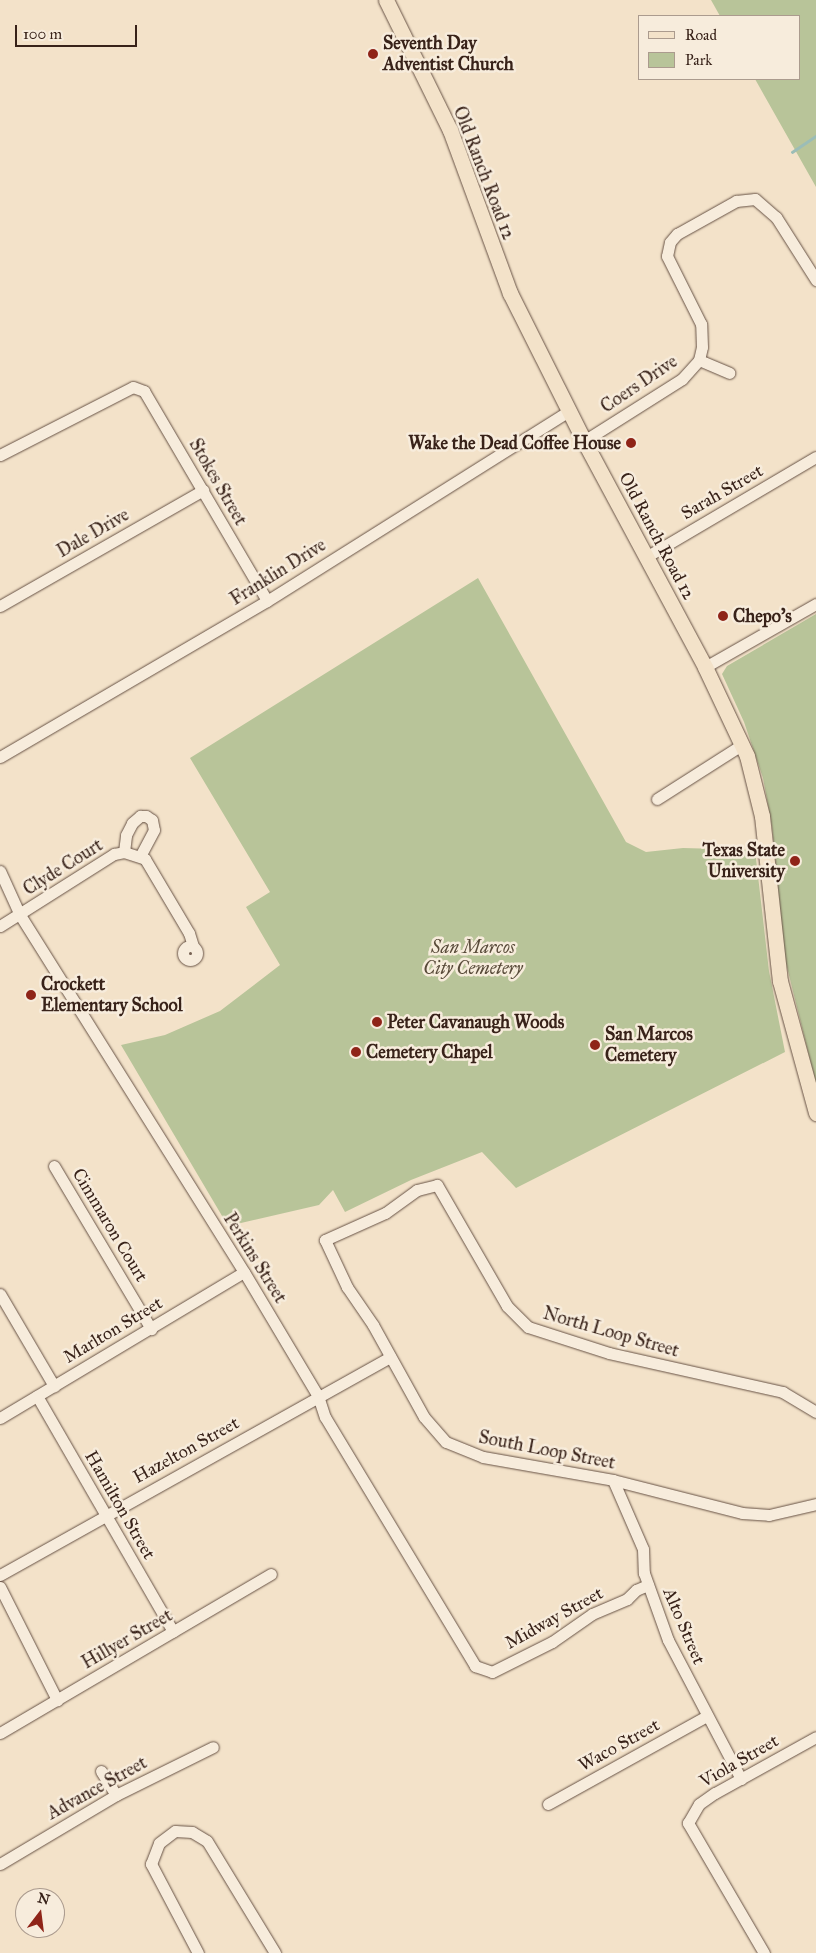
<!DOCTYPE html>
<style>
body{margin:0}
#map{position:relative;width:816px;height:1953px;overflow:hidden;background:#f3e2c9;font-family:"IM FELL Great Primer",serif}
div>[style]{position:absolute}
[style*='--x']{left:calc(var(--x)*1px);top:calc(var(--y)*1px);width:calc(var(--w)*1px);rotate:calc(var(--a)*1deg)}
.green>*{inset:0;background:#b8c499}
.stream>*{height:2.5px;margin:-1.25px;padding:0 1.25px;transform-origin:1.25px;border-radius:1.25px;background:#9bbdb7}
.roads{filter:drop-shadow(0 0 1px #675245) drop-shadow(0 0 1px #675245)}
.minor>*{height:11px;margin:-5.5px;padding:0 5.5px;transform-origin:5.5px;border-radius:5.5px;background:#f7ecdc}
.minor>.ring{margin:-5.5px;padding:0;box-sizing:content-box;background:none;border:11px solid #f7ecdc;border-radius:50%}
.major>*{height:15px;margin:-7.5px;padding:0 7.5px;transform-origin:7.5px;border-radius:7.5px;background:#f3e2c9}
.dots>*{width:14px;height:14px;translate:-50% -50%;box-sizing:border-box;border:2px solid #f7ecdc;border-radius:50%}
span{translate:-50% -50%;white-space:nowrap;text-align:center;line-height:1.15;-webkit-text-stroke:5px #f7ecdc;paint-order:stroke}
.poi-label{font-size:18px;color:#382219;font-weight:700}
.left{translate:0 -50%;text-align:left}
.right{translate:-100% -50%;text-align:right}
.street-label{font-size:18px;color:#382219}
.park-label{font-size:18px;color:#584a39;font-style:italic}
.legend{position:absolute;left:638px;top:15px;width:162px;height:65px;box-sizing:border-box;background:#f7ecdc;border:1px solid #ab9b8e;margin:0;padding:6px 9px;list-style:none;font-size:15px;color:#382219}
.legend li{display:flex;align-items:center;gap:10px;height:25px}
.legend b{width:25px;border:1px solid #ab9b8e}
.north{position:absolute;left:15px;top:1888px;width:50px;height:50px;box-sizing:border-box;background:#f7ecdc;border:1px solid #ab9b8e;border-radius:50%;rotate:15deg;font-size:14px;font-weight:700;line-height:20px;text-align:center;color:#382219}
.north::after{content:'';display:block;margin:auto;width:18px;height:22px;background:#8f2418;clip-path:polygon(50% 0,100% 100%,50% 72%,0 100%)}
.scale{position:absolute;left:15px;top:25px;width:122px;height:22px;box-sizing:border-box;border:2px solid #382219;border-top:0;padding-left:6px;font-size:15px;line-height:18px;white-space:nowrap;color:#382219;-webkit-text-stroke:4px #f7ecdc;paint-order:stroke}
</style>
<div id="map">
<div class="green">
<div style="clip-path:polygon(711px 0,816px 0,816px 187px,755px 79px,800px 79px,800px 16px,720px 16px)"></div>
<div style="clip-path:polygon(478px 578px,626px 842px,646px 852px,683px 848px,755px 850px,769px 971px,785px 1052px,516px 1188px,482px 1152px,411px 1180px,345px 1212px,333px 1190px,319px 1205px,228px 1226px,121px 1045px,165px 1035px,220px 1011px,280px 965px,246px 907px,270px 892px,190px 758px)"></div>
<div style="clip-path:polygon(816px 614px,816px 1084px,785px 959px,772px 827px,763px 778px,744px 722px,722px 674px,727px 666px)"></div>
</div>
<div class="stream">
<div style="--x:792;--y:152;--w:29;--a:-34"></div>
</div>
<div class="roads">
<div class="minor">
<div style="--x:699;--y:360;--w:33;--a:23"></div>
<div style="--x:584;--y:441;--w:116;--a:-32.3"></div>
<div style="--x:682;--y:379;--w:25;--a:-48"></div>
<div style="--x:699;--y:360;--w:13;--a:-77"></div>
<div style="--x:702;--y:347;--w:23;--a:-92"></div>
<div style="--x:701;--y:324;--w:76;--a:-116.6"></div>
<div style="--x:667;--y:256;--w:14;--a:-78"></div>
<div style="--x:670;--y:242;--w:11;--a:-49"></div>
<div style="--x:677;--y:234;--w:68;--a:-29.2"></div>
<div style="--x:736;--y:201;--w:19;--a:-6"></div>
<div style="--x:755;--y:199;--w:28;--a:41"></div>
<div style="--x:776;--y:217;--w:75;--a:57.6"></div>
<div style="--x:0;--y:455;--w:149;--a:-27.1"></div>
<div style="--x:133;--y:387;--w:12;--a:20"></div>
<div style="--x:144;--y:391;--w:243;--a:59.6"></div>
<div style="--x:646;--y:557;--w:197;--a:-30.5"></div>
<div style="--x:0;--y:606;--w:234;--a:-29.7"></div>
<div style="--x:705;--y:667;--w:128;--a:-29.6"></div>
<div style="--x:0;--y:757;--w:309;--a:-30.3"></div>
<div style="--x:267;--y:601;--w:358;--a:-32.2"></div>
<div style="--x:657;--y:799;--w:102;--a:-32.6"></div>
<div style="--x:124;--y:852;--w:17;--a:-83"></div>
<div style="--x:126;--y:835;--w:13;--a:-63"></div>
<div style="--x:132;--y:823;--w:11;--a:-41"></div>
<div style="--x:140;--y:816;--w:6;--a:0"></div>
<div style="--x:146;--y:816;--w:7;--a:34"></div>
<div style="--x:152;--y:820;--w:10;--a:79"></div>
<div style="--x:154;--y:830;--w:30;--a:118"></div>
<div style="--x:0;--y:871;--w:48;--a:65.6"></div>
<div style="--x:20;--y:915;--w:421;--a:57.9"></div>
<div style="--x:244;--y:1272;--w:144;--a:59.2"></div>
<div style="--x:318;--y:1396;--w:22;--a:72"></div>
<div style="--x:325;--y:1417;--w:291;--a:58.9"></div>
<div style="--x:475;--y:1666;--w:18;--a:19"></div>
<div style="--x:492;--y:1672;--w:67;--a:-26.6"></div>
<div style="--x:552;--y:1642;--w:49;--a:-35"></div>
<div style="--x:592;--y:1614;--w:38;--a:-23"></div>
<div style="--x:627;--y:1599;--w:13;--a:-45"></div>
<div style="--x:636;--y:1590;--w:13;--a:-23"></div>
<div style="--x:0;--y:926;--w:135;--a:-32.3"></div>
<div style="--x:114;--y:854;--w:10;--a:-11"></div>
<div style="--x:124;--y:852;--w:22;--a:18"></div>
<div style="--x:145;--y:859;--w:86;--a:59.3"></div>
<div style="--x:189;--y:933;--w:14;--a:73"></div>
<div class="ring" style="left:183px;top:946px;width:3px;height:3px"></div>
<div style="--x:54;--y:1166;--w:190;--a:59.2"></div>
<div style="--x:0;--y:1294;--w:107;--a:59.6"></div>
<div style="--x:37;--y:1396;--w:272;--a:60"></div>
<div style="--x:816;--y:1412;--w:39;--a:-149"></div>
<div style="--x:783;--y:1392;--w:178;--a:-167.4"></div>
<div style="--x:609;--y:1353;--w:85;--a:-162.2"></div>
<div style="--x:528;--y:1327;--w:30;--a:-135"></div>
<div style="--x:507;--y:1306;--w:140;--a:-120"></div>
<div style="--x:437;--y:1185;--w:21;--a:166"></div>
<div style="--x:417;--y:1190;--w:39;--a:144"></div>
<div style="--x:385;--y:1213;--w:66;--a:155.8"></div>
<div style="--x:325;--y:1240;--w:52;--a:64.9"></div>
<div style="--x:347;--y:1287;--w:46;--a:55.6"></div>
<div style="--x:373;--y:1325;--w:105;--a:61"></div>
<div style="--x:424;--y:1417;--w:33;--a:49"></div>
<div style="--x:446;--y:1442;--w:40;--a:22"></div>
<div style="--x:483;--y:1457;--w:132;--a:10"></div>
<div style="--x:613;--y:1480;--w:133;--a:14.3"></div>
<div style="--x:742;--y:1513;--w:27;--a:4"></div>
<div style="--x:769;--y:1515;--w:48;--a:-13.2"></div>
<div style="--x:0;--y:1418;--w:284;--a:-30.9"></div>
<div style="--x:613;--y:1480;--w:75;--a:66.5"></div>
<div style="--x:643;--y:1549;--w:24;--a:88"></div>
<div style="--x:644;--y:1573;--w:71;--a:70.3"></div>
<div style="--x:668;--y:1640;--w:157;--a:62.3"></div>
<div style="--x:0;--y:1575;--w:447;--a:-29.2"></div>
<div style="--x:0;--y:1587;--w:127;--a:63.2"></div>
<div style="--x:0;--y:1733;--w:314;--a:-30.4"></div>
<div style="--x:101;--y:1771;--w:28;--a:58"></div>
<div style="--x:548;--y:1804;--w:182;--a:-29"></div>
<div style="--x:0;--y:1864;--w:135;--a:-30.7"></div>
<div style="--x:116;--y:1795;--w:108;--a:-26.3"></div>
<div style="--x:198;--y:1953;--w:101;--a:-117.8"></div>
<div style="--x:151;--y:1864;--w:22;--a:-69"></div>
<div style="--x:159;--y:1843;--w:20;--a:-37"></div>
<div style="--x:175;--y:1831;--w:17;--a:3"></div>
<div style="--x:192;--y:1832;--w:17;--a:31"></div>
<div style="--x:207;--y:1841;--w:131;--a:58.7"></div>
<div style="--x:764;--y:1953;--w:151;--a:-120.3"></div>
<div style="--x:688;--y:1823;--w:22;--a:-60"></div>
<div style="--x:699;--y:1804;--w:19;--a:-35"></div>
<div style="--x:715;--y:1793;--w:115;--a:-29"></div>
</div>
<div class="major">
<div style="--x:386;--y:0;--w:145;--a:63.8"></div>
<div style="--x:450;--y:130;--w:174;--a:69.8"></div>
<div style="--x:510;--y:293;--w:165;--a:63.4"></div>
<div style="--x:584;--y:441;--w:256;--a:61.8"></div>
<div style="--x:705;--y:667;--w:98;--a:64.7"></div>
<div style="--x:747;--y:756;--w:62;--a:76"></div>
<div style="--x:762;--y:816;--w:166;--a:83.8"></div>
<div style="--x:780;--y:981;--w:137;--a:74.7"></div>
</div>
</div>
<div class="dots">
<div style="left:373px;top:54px;background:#8f2418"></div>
<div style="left:631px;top:443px;background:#8f2418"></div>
<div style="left:723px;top:616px;background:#8f2418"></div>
<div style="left:795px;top:861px;background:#8f2418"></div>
<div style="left:31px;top:995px;background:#8f2418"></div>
<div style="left:377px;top:1022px;background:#8f2418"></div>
<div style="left:595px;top:1045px;background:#8f2418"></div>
<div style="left:356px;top:1052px;background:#8f2418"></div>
</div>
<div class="poi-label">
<span class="left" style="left:383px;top:54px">Seventh Day<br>Adventist Church</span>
<span class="right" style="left:621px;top:443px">Wake the Dead Coffee House</span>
<span class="left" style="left:733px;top:616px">Chepo's</span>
<span class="right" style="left:785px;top:861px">Texas State<br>University</span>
<span class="left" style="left:41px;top:995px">Crockett<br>Elementary School</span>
<span class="left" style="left:387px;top:1022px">Peter Cavanaugh Woods</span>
<span class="left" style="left:605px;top:1045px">San Marcos<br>Cemetery</span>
<span class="left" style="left:366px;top:1052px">Cemetery Chapel</span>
</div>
<div class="street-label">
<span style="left:484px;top:173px;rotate:69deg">Old Ranch Road 12</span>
<span style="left:639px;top:384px;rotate:-34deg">Coers Drive</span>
<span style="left:218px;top:482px;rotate:60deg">Stokes Street</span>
<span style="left:722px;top:492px;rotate:-30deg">Sarah Street</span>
<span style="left:93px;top:533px;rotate:-30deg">Dale Drive</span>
<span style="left:657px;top:536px;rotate:62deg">Old Ranch Road 12</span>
<span style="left:278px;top:572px;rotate:-32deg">Franklin Drive</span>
<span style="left:63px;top:867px;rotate:-32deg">Clyde Court</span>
<span style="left:110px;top:1225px;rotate:59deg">Cimmaron Court</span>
<span style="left:255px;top:1258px;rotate:58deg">Perkins Street</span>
<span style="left:113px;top:1330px;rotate:-31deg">Marlton Street</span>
<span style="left:611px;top:1332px;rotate:16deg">North Loop Street</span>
<span style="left:186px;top:1450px;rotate:-29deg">Hazelton Street</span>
<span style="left:547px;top:1450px;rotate:11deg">South Loop Street</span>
<span style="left:120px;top:1505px;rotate:60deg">Hamilton Street</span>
<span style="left:554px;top:1618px;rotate:-29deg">Midway Street</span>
<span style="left:684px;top:1626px;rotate:67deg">Alto Street</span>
<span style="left:127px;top:1639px;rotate:-30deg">Hillyer Street</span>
<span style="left:619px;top:1745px;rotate:-29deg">Waco Street</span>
<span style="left:739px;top:1761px;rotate:-30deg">Viola Street</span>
<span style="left:97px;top:1788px;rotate:-29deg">Advance Street</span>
</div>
<div class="park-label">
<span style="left:473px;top:958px">San Marcos<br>City Cemetery</span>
</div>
<ul class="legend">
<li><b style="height:6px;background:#f3e2c9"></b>Road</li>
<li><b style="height:14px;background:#b8c499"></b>Park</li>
</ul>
<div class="north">N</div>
<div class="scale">100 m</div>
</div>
